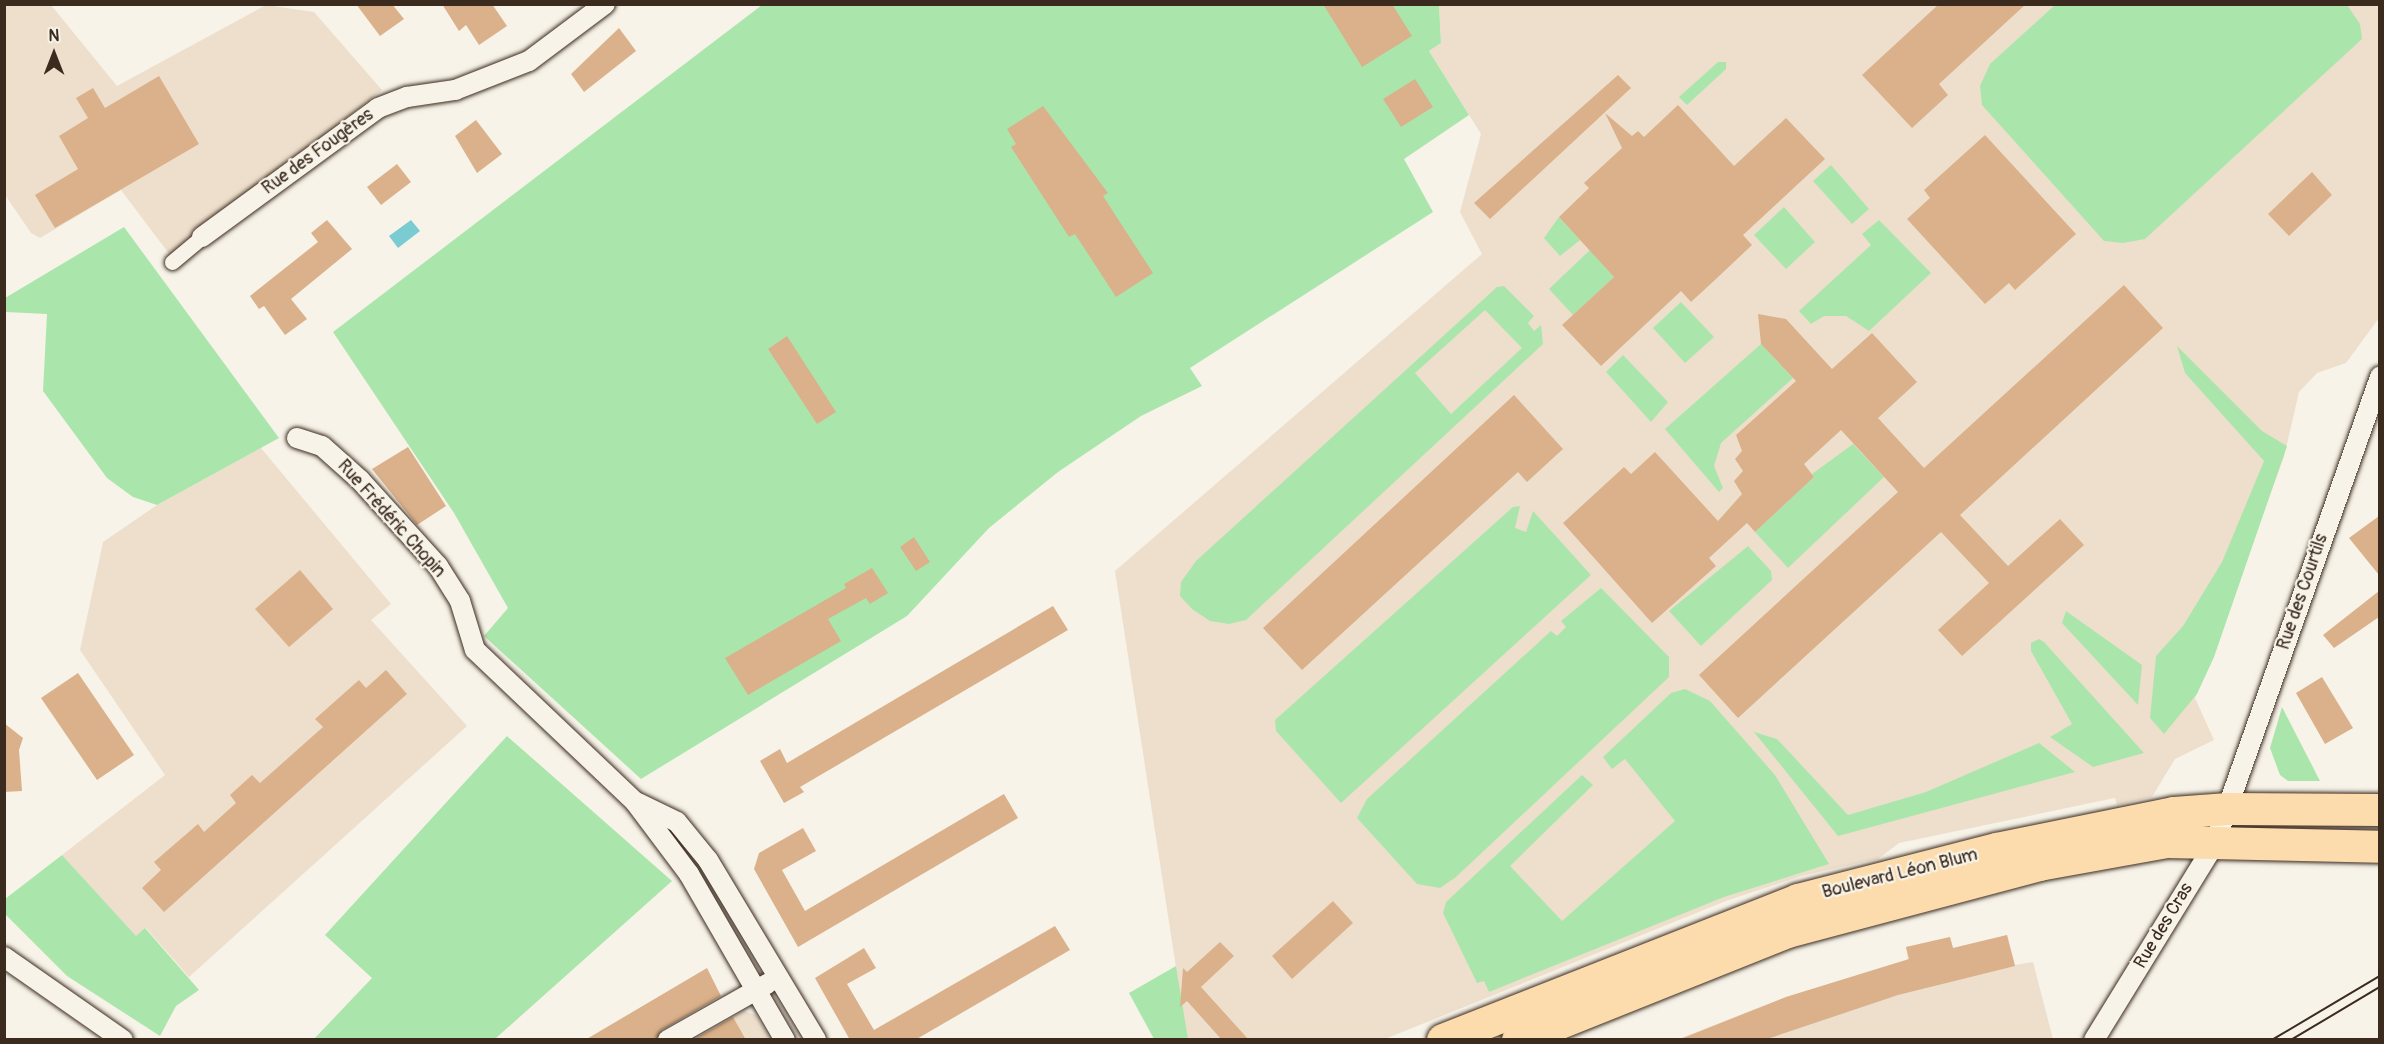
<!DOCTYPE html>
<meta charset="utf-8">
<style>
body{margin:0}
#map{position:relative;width:2384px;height:1044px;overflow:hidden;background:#f7f3e8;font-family:Pangolin,sans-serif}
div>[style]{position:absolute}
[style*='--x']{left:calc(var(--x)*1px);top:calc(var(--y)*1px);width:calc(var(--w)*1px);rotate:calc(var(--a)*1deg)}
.built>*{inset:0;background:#eedfcc}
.green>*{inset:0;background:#aae6ac}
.water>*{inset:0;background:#7acbd2}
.building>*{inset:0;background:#dab18b}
.roads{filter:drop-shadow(0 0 2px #3b2a1e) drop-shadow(0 0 2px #3b2a1e)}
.pedestrian>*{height:15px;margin:-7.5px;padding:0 7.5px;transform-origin:7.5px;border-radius:7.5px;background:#f7f3e8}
.minor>*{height:20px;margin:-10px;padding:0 10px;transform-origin:10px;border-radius:10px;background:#f7f3e8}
.primary>*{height:32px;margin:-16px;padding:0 16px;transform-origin:16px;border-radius:16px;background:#fcdcac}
.tram>*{height:1.5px;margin:-0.75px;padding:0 0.75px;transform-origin:0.75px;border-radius:0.75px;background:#3b2a1e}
span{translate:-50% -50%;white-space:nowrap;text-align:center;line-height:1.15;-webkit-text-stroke:4.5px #f7f3e8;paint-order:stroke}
.street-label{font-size:18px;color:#3b2a1e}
.frame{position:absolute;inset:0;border:6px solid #3b2a1e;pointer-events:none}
.north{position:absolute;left:24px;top:24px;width:60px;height:60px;-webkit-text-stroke:4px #f7f3e8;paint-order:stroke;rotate:0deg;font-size:16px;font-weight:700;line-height:24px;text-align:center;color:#3b2a1e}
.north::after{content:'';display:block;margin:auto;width:21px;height:27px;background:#3b2a1e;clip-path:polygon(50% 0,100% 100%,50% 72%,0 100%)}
</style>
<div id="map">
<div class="built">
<div style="clip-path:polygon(4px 5px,51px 5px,117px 86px,266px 5px,314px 12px,382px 90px,170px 255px,121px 190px,40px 238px,31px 233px,5px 195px)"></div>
<div style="clip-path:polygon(1439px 5px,2379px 5px,2379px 318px,2346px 363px,2317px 373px,2299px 392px,2284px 457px,2195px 698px,2214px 740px,2175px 759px,2152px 797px,2117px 805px,2115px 798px,1899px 843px,1878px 859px,1801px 876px,1726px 901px,1385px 1039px,1187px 1039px,1115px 571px,1482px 254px,1460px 212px,1481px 134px,1429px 51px,1441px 43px)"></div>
<div style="clip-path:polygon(261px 448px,391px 604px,371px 620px,467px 726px,189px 977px,146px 928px,136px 937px,62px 855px,165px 775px,80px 650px,103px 542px,157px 505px)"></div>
<div style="clip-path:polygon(2007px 935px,2015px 965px,2033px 962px,2053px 1039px,1676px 1040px,1786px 997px,1908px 960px,1906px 947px,1950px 937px,1953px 948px)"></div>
<div style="clip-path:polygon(744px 1011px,756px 1015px,770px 1039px,692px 1040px)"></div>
</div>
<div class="green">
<div style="clip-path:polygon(762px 5px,1439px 5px,1441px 43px,1429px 51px,1469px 115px,1404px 159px,1433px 212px,1190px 368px,1202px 386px,1141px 416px,1058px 472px,989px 528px,907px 616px,641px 779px,484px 636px,508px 608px,454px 513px,333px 332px)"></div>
<div style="clip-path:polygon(2055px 5px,2347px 5px,2360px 24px,2362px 39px,2145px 239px,2123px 243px,2104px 241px,1982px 105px,1980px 86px,1990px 64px)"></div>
<div style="clip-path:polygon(1718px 62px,1726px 62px,1726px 69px,1687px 105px,1679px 97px)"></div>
<div style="clip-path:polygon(1831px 165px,1869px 209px,1852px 224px,1813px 181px)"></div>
<div style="clip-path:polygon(1784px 207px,1815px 242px,1786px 269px,1754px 235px)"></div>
<div style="clip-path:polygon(1559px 217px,1580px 240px,1560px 256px,1544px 238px)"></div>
<div style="clip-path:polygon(1879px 220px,1931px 273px,1869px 331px,1846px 316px,1824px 316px,1811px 324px,1799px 311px,1871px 245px,1862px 234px)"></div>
<div style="clip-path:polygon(124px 227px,279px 438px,157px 505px,133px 497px,107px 478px,43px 391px,47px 314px,5px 312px,5px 298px)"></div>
<div style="clip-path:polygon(1590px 250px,1614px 277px,1573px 315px,1549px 289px)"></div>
<div style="clip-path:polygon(evenodd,1504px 286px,1534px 316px,1528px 323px,1534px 331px,1541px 325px,1543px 344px,1246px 620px,1229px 624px,1210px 621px,1192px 609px,1180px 596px,1181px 582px,1196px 561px,1497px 287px,1504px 286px,1485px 310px,1522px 348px,1451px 414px,1415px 373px,1485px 310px)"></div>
<div style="clip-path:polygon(1681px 302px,1714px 337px,1685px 363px,1653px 328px)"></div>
<div style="clip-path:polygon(1761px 344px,1793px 378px,1721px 443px,1714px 466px,1723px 488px,1719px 492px,1665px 429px)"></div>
<div style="clip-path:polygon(2177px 346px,2262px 431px,2287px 446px,2214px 657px,2197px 694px,2164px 734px,2150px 718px,2156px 656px,2183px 626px,2222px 562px,2264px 461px,2185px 373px)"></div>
<div style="clip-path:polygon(1623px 355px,1668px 402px,1651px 422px,1606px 372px)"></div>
<div style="clip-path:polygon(1853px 444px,1884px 477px,1788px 568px,1755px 532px,1814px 477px,1812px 474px)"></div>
<div style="clip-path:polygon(1520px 506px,1515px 528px,1526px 532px,1533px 511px,1591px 575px,1341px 803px,1276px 731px,1275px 720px,1513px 507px)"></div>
<div style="clip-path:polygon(1748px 546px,1771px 571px,1772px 580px,1701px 646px,1669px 611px)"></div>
<div style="clip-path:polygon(1601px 588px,1669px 657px,1669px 677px,1456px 877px,1440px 888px,1417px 884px,1357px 818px,1367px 799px,1551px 631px,1557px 636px,1566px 627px,1561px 621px)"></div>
<div style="clip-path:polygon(2066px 611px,2142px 665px,2138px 705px,2062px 623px)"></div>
<div style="clip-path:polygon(2039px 639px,2044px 642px,2144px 753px,2093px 767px,2050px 737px,2072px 724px,2031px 651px,2031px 643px)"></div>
<div style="clip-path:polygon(1685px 689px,1710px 701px,1775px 775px,1829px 864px,1724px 897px,1489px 992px,1484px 981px,1477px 983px,1443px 913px,1446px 902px,1582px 775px,1593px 785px,1510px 866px,1562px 921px,1675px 821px,1625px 759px,1612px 769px,1603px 757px,1671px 693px)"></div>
<div style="clip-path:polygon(2282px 707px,2320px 781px,2288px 781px,2280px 775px,2270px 748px)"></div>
<div style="clip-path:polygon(1754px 732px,1777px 739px,1848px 815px,1926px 792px,2039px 743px,2075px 772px,1838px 836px)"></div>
<div style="clip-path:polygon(507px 736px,672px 881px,495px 1039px,314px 1039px,372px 978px,325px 935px)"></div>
<div style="clip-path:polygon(62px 855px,136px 936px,145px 928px,199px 990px,176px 1006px,160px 1036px,67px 976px,5px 914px,5px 899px)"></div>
<div style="clip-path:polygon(1176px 966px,1188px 1039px,1154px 1039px,1129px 993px)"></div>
</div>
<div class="water">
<div style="clip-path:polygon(411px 220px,420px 231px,398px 248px,389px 236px)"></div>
</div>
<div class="building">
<div style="clip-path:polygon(356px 4px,392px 4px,404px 19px,380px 36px)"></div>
<div style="clip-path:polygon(442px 4px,492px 4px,507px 26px,479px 45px,466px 25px,459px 31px)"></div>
<div style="clip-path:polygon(1323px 4px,1392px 4px,1412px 36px,1362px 67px)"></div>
<div style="clip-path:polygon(1939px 4px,2026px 4px,1939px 84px,1948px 95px,1912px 128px,1862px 75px)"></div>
<div style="clip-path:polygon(619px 28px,636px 51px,584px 92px,571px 74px)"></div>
<div style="clip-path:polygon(1618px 75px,1631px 88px,1490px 219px,1474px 203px)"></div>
<div style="clip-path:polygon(159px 76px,199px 144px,55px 228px,35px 195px,78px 169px,59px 136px,88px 118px,76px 98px,93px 88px,105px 108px)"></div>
<div style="clip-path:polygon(1415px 79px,1433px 107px,1401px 127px,1383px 99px)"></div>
<div style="clip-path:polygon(1678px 105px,1734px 166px,1786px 118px,1825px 159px,1743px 235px,1752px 245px,1716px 279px,1691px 302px,1681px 291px,1601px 366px,1562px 325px,1614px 277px,1559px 217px,1589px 188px,1584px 183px,1622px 148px,1605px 113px,1632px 136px,1638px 131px,1644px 137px)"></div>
<div style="clip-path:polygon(1043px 106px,1108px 193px,1103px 196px,1153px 273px,1116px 297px,1075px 234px,1069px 237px,1011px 147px,1016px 144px,1007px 129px)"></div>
<div style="clip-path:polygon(476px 120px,502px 154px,477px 173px,455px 136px)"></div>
<div style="clip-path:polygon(1985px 135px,2076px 234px,2015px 290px,2009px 283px,1985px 304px,1907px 219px,1930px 198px,1924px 190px)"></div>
<div style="clip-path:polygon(397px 164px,411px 182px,381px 205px,367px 187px)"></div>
<div style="clip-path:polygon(2312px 172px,2332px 195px,2289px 236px,2268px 214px)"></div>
<div style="clip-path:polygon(327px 220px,352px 249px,291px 299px,307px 319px,285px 335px,264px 306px,259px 309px,250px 296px,318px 242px,311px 233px)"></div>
<div style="clip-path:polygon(2124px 285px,2163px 328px,1960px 515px,2008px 566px,2060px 519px,2084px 545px,1962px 656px,1938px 630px,1989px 583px,1941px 532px,1738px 718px,1699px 675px,1898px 492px,1841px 430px,1804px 464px,1814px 477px,1755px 532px,1747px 523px,1709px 558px,1716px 566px,1652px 623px,1563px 523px,1624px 467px,1631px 474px,1655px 452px,1718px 521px,1742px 494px,1734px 481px,1743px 471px,1735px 459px,1742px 451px,1736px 435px,1796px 381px,1761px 344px,1758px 314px,1786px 319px,1832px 369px,1872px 333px,1917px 382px,1878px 418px,1924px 468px)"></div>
<div style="clip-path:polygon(787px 336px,836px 412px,817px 424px,768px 349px)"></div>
<div style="clip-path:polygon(1514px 395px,1563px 449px,1527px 482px,1518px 472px,1302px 670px,1263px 628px)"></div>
<div style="clip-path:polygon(408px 447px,446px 506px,417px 525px,372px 469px)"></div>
<div style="clip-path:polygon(2379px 516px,2379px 575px,2349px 538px)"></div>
<div style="clip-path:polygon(914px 537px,930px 562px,916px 571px,900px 547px)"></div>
<div style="clip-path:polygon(872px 568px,888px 593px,870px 604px,866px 598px,828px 619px,841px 641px,748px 695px,725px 658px,846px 588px,844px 584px)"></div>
<div style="clip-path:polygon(300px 570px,333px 609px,289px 647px,255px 609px)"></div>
<div style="clip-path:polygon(2379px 591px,2379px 617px,2334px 648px,2323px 635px)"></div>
<div style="clip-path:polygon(1053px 606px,1068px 630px,800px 787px,804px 792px,784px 803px,760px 761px,780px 749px,787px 763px)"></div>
<div style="clip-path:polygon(386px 670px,407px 694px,164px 912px,142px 888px,161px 870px,154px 862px,198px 824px,204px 832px,236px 803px,230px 795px,252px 775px,260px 783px,323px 727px,315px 719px,359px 680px,366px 688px)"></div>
<div style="clip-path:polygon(78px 673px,134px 755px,97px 780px,41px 698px)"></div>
<div style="clip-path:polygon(2322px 677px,2353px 728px,2325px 744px,2296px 693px)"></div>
<div style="clip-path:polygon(4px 723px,23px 738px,19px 750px,22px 791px,4px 792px)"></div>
<div style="clip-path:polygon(1004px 794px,1018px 818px,798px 947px,754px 869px,759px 853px,803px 828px,816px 851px,782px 870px,805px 911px)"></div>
<div style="clip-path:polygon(1333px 901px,1353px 923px,1292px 979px,1272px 956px)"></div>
<div style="clip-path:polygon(1055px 926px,1070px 950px,915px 1040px,850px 1040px,815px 978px,864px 948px,876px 968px,847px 984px,874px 1030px)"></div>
<div style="clip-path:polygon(2007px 935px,2015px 966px,1898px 995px,1764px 1040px,1678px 1040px,1786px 997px,1909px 959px,1906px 947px,1950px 937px,1953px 948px)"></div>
<div style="clip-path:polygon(1220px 942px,1234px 956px,1201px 987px,1249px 1040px,1222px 1040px,1187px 1001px,1180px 1007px,1183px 968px,1187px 972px)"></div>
<div style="clip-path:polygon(707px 968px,721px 996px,662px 1030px,656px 1040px,585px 1040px)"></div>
<div style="clip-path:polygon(733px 1017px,746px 1040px,693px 1040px)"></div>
</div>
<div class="roads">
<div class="pedestrian">
<div style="--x:172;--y:262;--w:39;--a:-40"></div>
</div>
<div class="minor">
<div style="--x:202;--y:237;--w:218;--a:-36.2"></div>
<div style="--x:378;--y:108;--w:31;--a:-21"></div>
<div style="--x:407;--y:97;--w:49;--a:-8.3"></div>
<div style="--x:455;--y:90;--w:79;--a:-21.4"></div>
<div style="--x:529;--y:61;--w:95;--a:-36.9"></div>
<div style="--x:297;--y:438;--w:26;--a:18"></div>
<div style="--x:322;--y:446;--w:51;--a:41.8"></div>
<div style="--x:360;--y:480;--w:116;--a:47.8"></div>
<div style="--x:438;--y:566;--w:41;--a:57.8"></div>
<div style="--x:460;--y:601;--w:51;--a:73"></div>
<div style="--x:475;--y:650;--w:221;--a:43.5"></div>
<div style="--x:635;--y:802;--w:90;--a:53.1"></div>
<div style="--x:689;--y:874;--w:192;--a:60"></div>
<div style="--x:638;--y:803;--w:43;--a:26"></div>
<div style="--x:677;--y:822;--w:49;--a:50.8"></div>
<div style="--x:708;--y:860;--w:210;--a:59"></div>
<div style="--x:4;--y:957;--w:145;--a:34.9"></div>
<div style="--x:668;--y:1040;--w:114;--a:-29.5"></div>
<div style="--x:2094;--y:1040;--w:231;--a:-58.4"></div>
<div style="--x:2215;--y:843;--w:495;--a:-70.5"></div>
</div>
<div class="primary">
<div style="--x:1443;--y:1040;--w:382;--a:-21.5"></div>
<div style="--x:1798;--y:900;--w:205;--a:-14.4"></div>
<div style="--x:1997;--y:849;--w:181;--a:-11.5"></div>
<div style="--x:2174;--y:813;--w:54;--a:-4.2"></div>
<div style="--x:2228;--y:809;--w:152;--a:0.4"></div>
<div style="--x:1518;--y:1040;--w:291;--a:-21.8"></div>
<div style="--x:1788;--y:932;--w:260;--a:-14.9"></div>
<div style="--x:2039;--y:865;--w:130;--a:-10.2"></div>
<div style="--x:2167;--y:842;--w:213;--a:1.3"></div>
</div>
</div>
<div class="tram">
<div style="--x:2272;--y:1040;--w:126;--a:-30.7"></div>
<div style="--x:2291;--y:1040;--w:104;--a:-30.8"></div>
</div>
<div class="street-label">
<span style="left:318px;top:152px;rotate:-36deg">Rue des Fougères</span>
<span style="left:391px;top:519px;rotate:48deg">Rue Frédéric Chopin</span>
<span style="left:2303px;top:592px;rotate:-71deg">Rue des Courtils</span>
<span style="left:1900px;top:874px;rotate:-14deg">Boulevard Léon Blum</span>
<span style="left:2164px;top:926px;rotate:-59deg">Rue des Cras</span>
</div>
<div class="frame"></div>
<div class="north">N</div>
</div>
